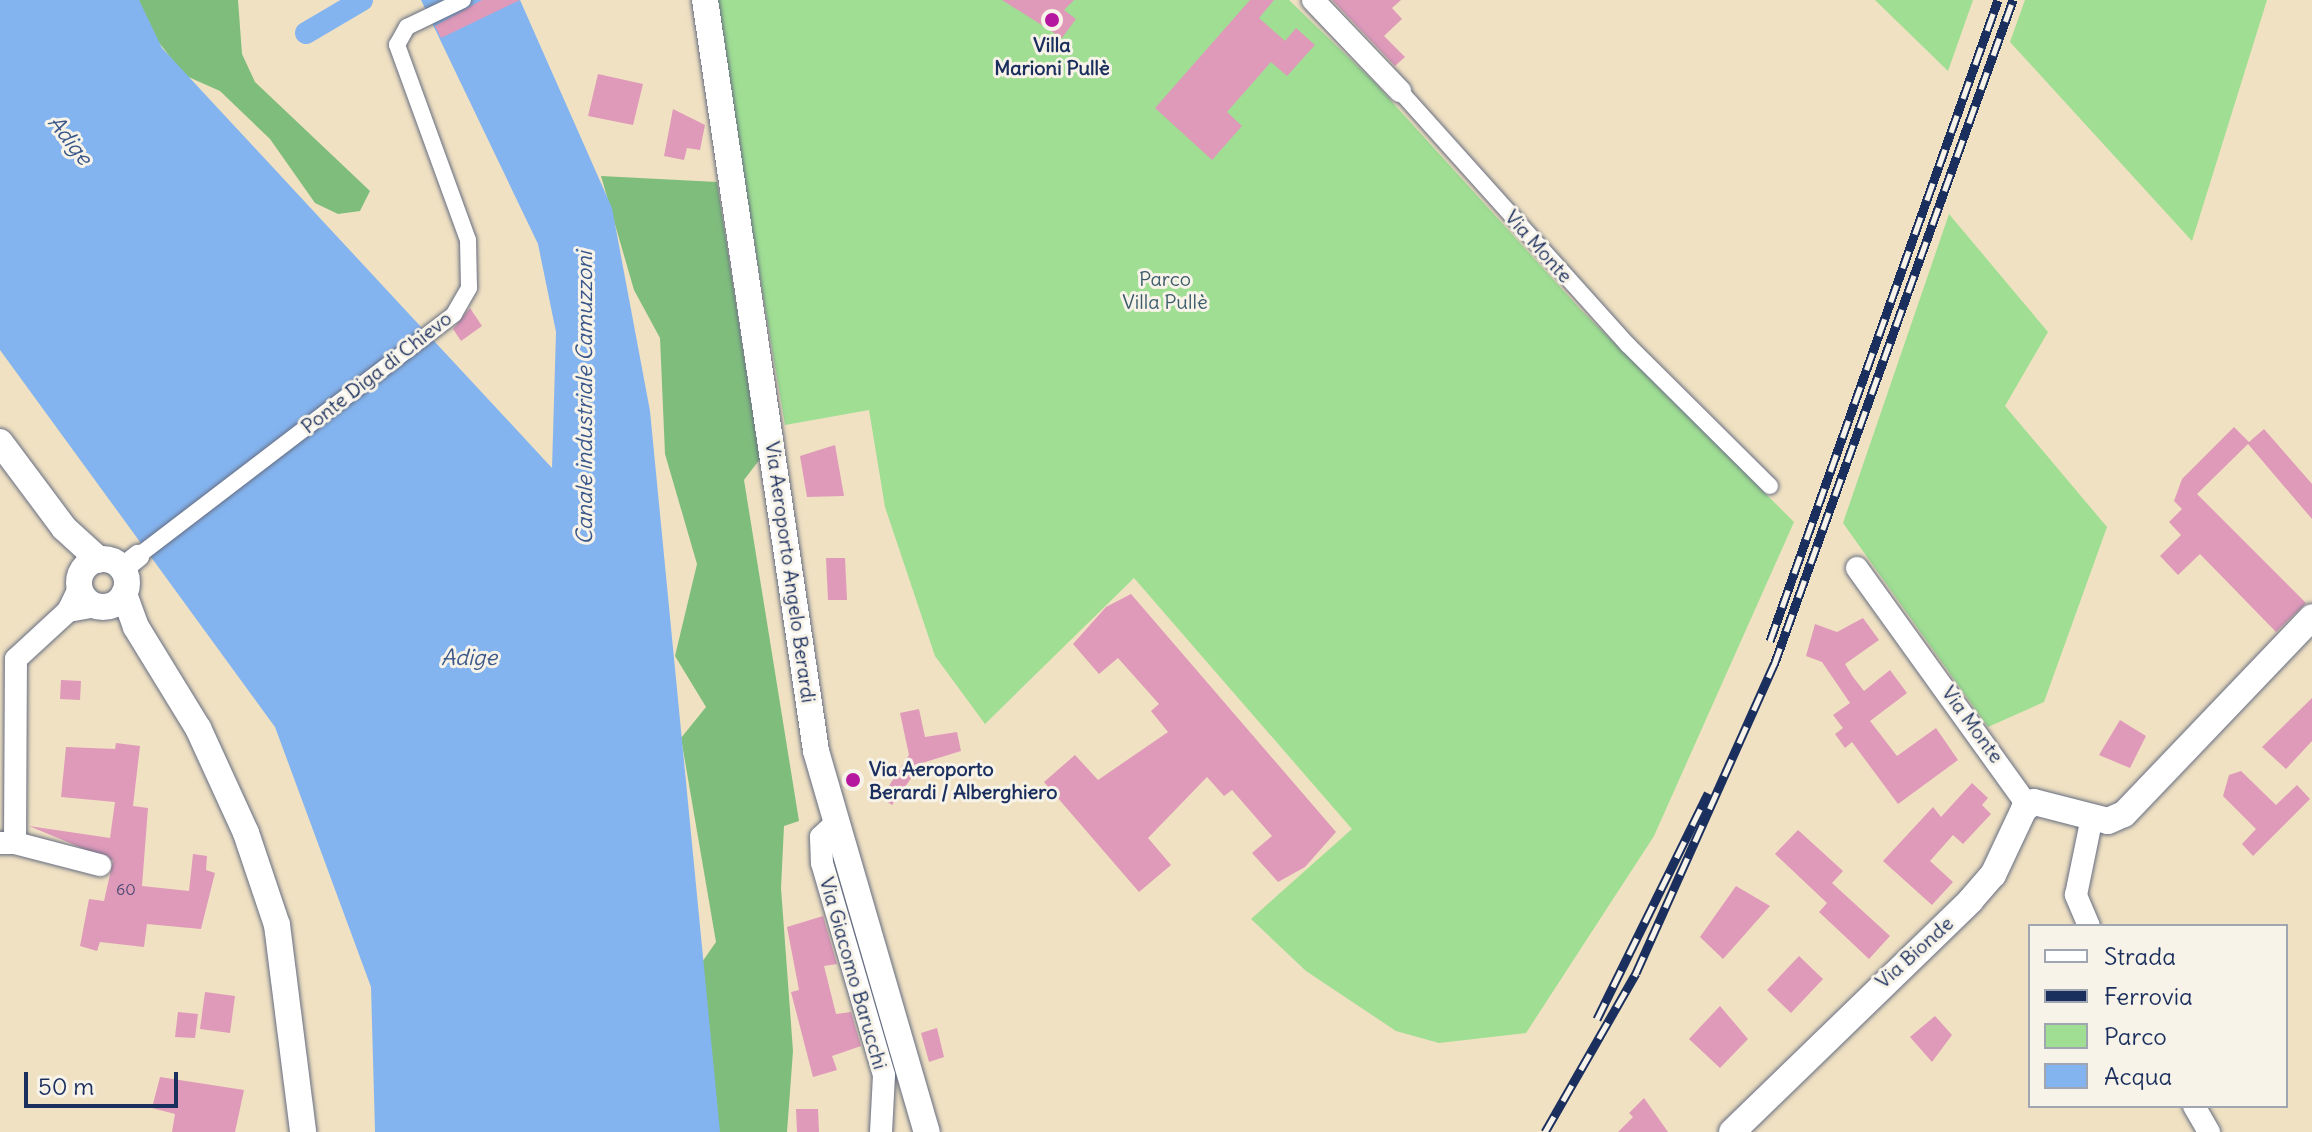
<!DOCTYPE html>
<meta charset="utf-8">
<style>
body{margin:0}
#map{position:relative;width:2312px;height:1132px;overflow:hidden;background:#f0e1c2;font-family:Delius,sans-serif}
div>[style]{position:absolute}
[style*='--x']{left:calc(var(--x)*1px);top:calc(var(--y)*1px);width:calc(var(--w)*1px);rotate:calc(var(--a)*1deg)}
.green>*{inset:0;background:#9fde93}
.forest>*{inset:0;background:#7fbd7d}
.water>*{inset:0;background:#84b4ef}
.canal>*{height:22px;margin:-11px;padding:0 11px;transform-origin:11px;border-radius:11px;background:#84b4ef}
.building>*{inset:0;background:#df9aba}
.roads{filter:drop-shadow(0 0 2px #666d81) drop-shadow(0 0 2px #666d81)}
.pedestrian>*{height:16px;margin:-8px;padding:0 8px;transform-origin:8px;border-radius:8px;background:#fff}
.minor>*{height:22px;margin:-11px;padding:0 11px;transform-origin:11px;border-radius:11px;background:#fff}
.tertiary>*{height:26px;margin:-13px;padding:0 13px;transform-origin:13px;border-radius:13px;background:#fff}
.tertiary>.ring{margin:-13px;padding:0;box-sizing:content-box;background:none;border:26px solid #fff;border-radius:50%}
.rail>*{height:9px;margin-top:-4.5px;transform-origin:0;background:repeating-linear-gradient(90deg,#f7f3e8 0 18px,#1b2f5e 0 36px);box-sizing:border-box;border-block:2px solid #1b2f5e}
.dots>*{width:22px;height:22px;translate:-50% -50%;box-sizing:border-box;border:4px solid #f7f3e8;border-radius:50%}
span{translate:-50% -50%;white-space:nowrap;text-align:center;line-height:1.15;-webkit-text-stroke:6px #f7f3e8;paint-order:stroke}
.number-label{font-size:16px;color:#4c4a75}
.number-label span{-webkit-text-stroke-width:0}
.poi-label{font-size:20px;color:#1b2f5e;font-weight:700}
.left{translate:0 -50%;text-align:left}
.street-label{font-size:20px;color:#1b2f5e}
.park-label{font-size:20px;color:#3c5b6b}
.water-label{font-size:22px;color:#3a578a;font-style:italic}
.legend{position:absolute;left:2028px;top:924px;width:260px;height:184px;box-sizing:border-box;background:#f7f3e8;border:2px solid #9fa5b1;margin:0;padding:10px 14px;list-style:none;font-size:24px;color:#1b2f5e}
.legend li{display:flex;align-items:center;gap:16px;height:40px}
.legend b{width:40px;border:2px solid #9fa5b1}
.scale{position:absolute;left:24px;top:1072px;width:154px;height:36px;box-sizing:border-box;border:4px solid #1b2f5e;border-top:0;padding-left:10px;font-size:24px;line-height:28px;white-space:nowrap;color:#1b2f5e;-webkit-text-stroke:6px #f7f3e8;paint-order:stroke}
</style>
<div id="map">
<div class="green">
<div style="clip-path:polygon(713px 0,1289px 0,1373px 81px,1581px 310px,1794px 522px,1654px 836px,1526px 1033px,1439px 1043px,1396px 1031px,1306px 971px,1251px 919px,1352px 829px,1134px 578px,985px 724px,935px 656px,885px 507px,869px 410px,785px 425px)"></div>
<div style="clip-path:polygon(1875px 0,1973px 0,1948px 71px)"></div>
<div style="clip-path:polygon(2025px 0,2267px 0,2192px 241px,2010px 42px)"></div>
<div style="clip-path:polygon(1949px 214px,2048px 332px,2005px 406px,2107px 527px,2044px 702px,1988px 727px,1843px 523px)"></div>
</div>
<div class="forest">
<div style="clip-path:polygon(126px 0,238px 0,242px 54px,255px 82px,370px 191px,360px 211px,338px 214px,315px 203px,270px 139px,220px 91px,184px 75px)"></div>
<div style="clip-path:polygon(601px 176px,717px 182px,760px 459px,744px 480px,799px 821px,784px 826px,781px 888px,793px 1051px,787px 1132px,681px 1132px,693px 975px,716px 942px,681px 738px,706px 707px,675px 656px,697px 564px,665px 454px,660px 338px,634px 290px)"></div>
</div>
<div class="water">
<div style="clip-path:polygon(0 0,139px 0,162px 48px,552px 468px,556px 332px,538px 244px,421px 0,520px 0,612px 208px,650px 411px,720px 1132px,375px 1132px,371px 987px,275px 727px,0 350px)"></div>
</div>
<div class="canal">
<div style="--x:306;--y:33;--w:65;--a:-30.5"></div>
</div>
<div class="building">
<div style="clip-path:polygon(482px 0,520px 0,441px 38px,435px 26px)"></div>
<div style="clip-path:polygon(1002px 0,1074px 0,1064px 10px,1076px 19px,1062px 38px)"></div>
<div style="clip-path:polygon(1250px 0,1274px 0,1259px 18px,1285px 41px,1296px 28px,1315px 45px,1287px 76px,1271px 62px,1227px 112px,1242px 126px,1212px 160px,1155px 108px)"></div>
<div style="clip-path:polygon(1332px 0,1401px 0,1392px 8px,1402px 19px,1384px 36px,1405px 57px,1395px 66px)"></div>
<div style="clip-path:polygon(598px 74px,643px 84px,633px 125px,588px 116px)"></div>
<div style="clip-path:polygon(673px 109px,705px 125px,700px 150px,687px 148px,684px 160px,664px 156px)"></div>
<div style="clip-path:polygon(470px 308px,482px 326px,461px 341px,453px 329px)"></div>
<div style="clip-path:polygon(2234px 427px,2249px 442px,2264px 429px,2312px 484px,2312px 519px,2248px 444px,2197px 494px,2306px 603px,2276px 632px,2200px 554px,2178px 575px,2160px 556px,2181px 535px,2169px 522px,2182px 509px,2174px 501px,2182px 479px)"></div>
<div style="clip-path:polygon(835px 445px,844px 496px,807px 497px,800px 456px)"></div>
<div style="clip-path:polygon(826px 558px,845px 558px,847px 600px,828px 600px)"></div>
<div style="clip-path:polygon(1131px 594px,1336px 832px,1305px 867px,1278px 882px,1252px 853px,1272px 836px,1232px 790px,1224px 796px,1207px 777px,1148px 838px,1171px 865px,1139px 892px,1044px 782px,1075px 755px,1098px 780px,1168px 732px,1151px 711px,1159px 704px,1118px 658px,1099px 674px,1073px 644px,1106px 607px)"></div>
<div style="clip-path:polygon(1863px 618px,1879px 640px,1845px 664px,1853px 677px,1864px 691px,1890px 670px,1907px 693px,1870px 721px,1897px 756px,1936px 728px,1958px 760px,1898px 804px,1852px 742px,1845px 748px,1835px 734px,1843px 728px,1833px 715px,1850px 703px,1822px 662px,1806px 656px,1815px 624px,1837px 632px)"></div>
<div style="clip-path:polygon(61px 680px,81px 681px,80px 700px,60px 699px)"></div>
<div style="clip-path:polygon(2312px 698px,2312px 741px,2286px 769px,2262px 747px)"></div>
<div style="clip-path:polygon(919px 709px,925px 737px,957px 732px,961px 751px,922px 763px,892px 805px,881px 798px,909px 755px,900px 713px)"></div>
<div style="clip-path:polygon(2120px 720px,2146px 736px,2130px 768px,2099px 755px)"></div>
<div style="clip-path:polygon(116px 743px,140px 746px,133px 806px,148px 808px,142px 886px,189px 891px,193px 854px,207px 856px,206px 870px,215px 873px,201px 929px,147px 924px,144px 947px,100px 942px,97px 951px,80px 946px,89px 899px,104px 901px,113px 861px,29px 826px,110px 838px,115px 802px,61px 797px,66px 747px,115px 749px)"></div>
<div style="clip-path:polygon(2241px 771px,2276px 805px,2297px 785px,2310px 799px,2253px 856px,2242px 844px,2256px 829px,2223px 796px,2229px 775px)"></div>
<div style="clip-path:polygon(1972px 783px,1988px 798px,1982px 805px,1991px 814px,1963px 844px,1953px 835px,1930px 861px,1953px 882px,1932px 905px,1883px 861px,1933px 807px,1941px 817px)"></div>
<div style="clip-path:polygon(1798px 830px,1843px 871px,1832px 883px,1890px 936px,1869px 959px,1819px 912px,1827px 903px,1775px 854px)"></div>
<div style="clip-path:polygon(1736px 886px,1770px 906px,1723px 959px,1700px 937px)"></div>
<div style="clip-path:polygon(823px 916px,837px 964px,824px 966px,836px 1014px,851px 1012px,861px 1046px,832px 1056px,837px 1070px,813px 1077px,791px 992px,799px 990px,787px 927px)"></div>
<div style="clip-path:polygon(1799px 956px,1823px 979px,1791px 1013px,1767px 990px)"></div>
<div style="clip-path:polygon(205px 992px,235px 996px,230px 1033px,200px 1029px)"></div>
<div style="clip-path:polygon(1720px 1006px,1748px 1039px,1720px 1068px,1689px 1039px)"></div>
<div style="clip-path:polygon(178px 1012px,198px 1014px,195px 1038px,175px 1037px)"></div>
<div style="clip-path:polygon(1935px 1016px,1952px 1035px,1932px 1062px,1910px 1037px)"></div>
<div style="clip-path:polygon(937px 1028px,944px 1057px,929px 1062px,921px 1033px)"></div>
<div style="clip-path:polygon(160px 1077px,244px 1090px,235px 1132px,172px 1132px,175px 1114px,152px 1108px)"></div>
<div style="clip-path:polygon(1644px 1098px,1668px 1132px,1618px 1132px,1633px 1117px,1629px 1113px)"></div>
<div style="clip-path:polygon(796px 1109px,818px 1109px,819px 1132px,797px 1132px)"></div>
</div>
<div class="roads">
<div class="pedestrian">
<div style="--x:1400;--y:91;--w:341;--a:48.1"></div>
<div style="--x:1628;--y:345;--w:200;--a:44.8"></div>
<div style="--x:138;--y:556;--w:398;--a:-37.4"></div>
<div style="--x:454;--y:314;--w:30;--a:-60"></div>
<div style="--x:469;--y:288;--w:48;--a:-91.2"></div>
<div style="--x:468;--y:240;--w:208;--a:-110"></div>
<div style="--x:397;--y:45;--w:21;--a:-61"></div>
<div style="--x:407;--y:27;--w:62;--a:-25.7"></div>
</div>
<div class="minor">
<div style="--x:1313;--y:0;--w:126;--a:46.3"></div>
<div style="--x:1857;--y:568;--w:293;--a:54.3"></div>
<div style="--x:122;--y:569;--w:21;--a:-39"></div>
<div style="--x:68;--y:611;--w:28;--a:-10"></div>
<div style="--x:837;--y:822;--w:22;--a:137"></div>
<div style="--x:821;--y:837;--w:26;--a:88"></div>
<div style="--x:822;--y:863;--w:221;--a:73.7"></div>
<div style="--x:884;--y:1075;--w:57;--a:93"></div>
<div style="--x:0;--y:843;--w:15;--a:0"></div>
<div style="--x:15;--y:843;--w:184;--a:-89.7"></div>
<div style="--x:16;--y:659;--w:71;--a:-42.7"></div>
<div style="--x:68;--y:611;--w:25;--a:-64"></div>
<div style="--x:15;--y:843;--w:88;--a:14.5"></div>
<div style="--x:2089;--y:926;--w:34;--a:-113"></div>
<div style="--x:2076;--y:895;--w:80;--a:-78.4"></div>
<div style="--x:2194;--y:1106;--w:30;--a:60"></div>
</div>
<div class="tertiary">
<div style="--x:705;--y:0;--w:759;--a:81.59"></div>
<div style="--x:816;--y:751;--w:397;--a:73.8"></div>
<div style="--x:0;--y:442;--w:107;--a:53.3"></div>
<div style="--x:64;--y:528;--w:47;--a:42.4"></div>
<div class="ring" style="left:79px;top:559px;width:22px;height:22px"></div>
<div style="--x:124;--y:594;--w:35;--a:70"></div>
<div style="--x:136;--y:627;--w:119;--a:58.5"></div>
<div style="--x:198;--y:728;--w:115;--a:65.4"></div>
<div style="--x:246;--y:833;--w:97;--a:71.4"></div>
<div style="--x:277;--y:925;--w:209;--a:82.8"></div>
<div style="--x:1732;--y:1132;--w:332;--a:-44.1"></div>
<div style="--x:1970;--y:901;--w:35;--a:-49"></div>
<div style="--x:1993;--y:875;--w:73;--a:-64.8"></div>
<div style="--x:2024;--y:809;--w:12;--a:-35"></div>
<div style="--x:2034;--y:802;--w:76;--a:14.4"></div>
<div style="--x:2108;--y:821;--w:17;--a:-24"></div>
<div style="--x:2124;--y:814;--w:272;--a:-46.3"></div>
</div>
</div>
<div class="rail">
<div style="--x:1770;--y:641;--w:680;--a:-70.42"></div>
<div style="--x:1597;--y:1019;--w:252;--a:-63.8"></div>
<div style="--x:1545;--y:1132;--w:183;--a:-60.2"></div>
<div style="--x:1636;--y:973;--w:338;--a:-65.9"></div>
<div style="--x:1774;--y:665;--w:707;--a:-70.23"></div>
</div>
<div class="dots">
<div style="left:1052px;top:20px;background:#b5179e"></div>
<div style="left:853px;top:780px;background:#b5179e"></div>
</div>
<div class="number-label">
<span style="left:126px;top:889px">60</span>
</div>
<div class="poi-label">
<span style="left:1052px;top:56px">Villa<br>Marioni Pullè</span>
<span class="left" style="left:869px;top:780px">Via Aeroporto<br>Berardi / Alberghiero</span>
</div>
<div class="street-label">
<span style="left:1539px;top:246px;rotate:48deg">Via Monte</span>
<span style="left:376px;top:372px;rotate:-38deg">Ponte Diga di Chievo</span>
<span style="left:791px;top:572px;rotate:82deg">Via Aeroporto Angelo Berardi</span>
<span style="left:1973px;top:724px;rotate:54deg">Via Monte</span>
<span style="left:1914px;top:952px;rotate:-42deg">Via Bionde</span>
<span style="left:854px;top:973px;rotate:74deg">Via Giacomo Barucchi</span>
</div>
<div class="park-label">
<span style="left:1165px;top:290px">Parco<br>Villa Pullè</span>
</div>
<div class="water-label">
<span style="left:70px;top:140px;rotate:52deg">Adige</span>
<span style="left:585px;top:398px;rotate:-90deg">Canale industriale Camuzzoni</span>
<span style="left:469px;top:658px">Adige</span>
</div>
<ul class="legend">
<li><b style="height:10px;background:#fff"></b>Strada</li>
<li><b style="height:10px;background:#1b2f5e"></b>Ferrovia</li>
<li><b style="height:22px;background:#9fde93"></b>Parco</li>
<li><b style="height:22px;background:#84b4ef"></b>Acqua</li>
</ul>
<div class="scale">50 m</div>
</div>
